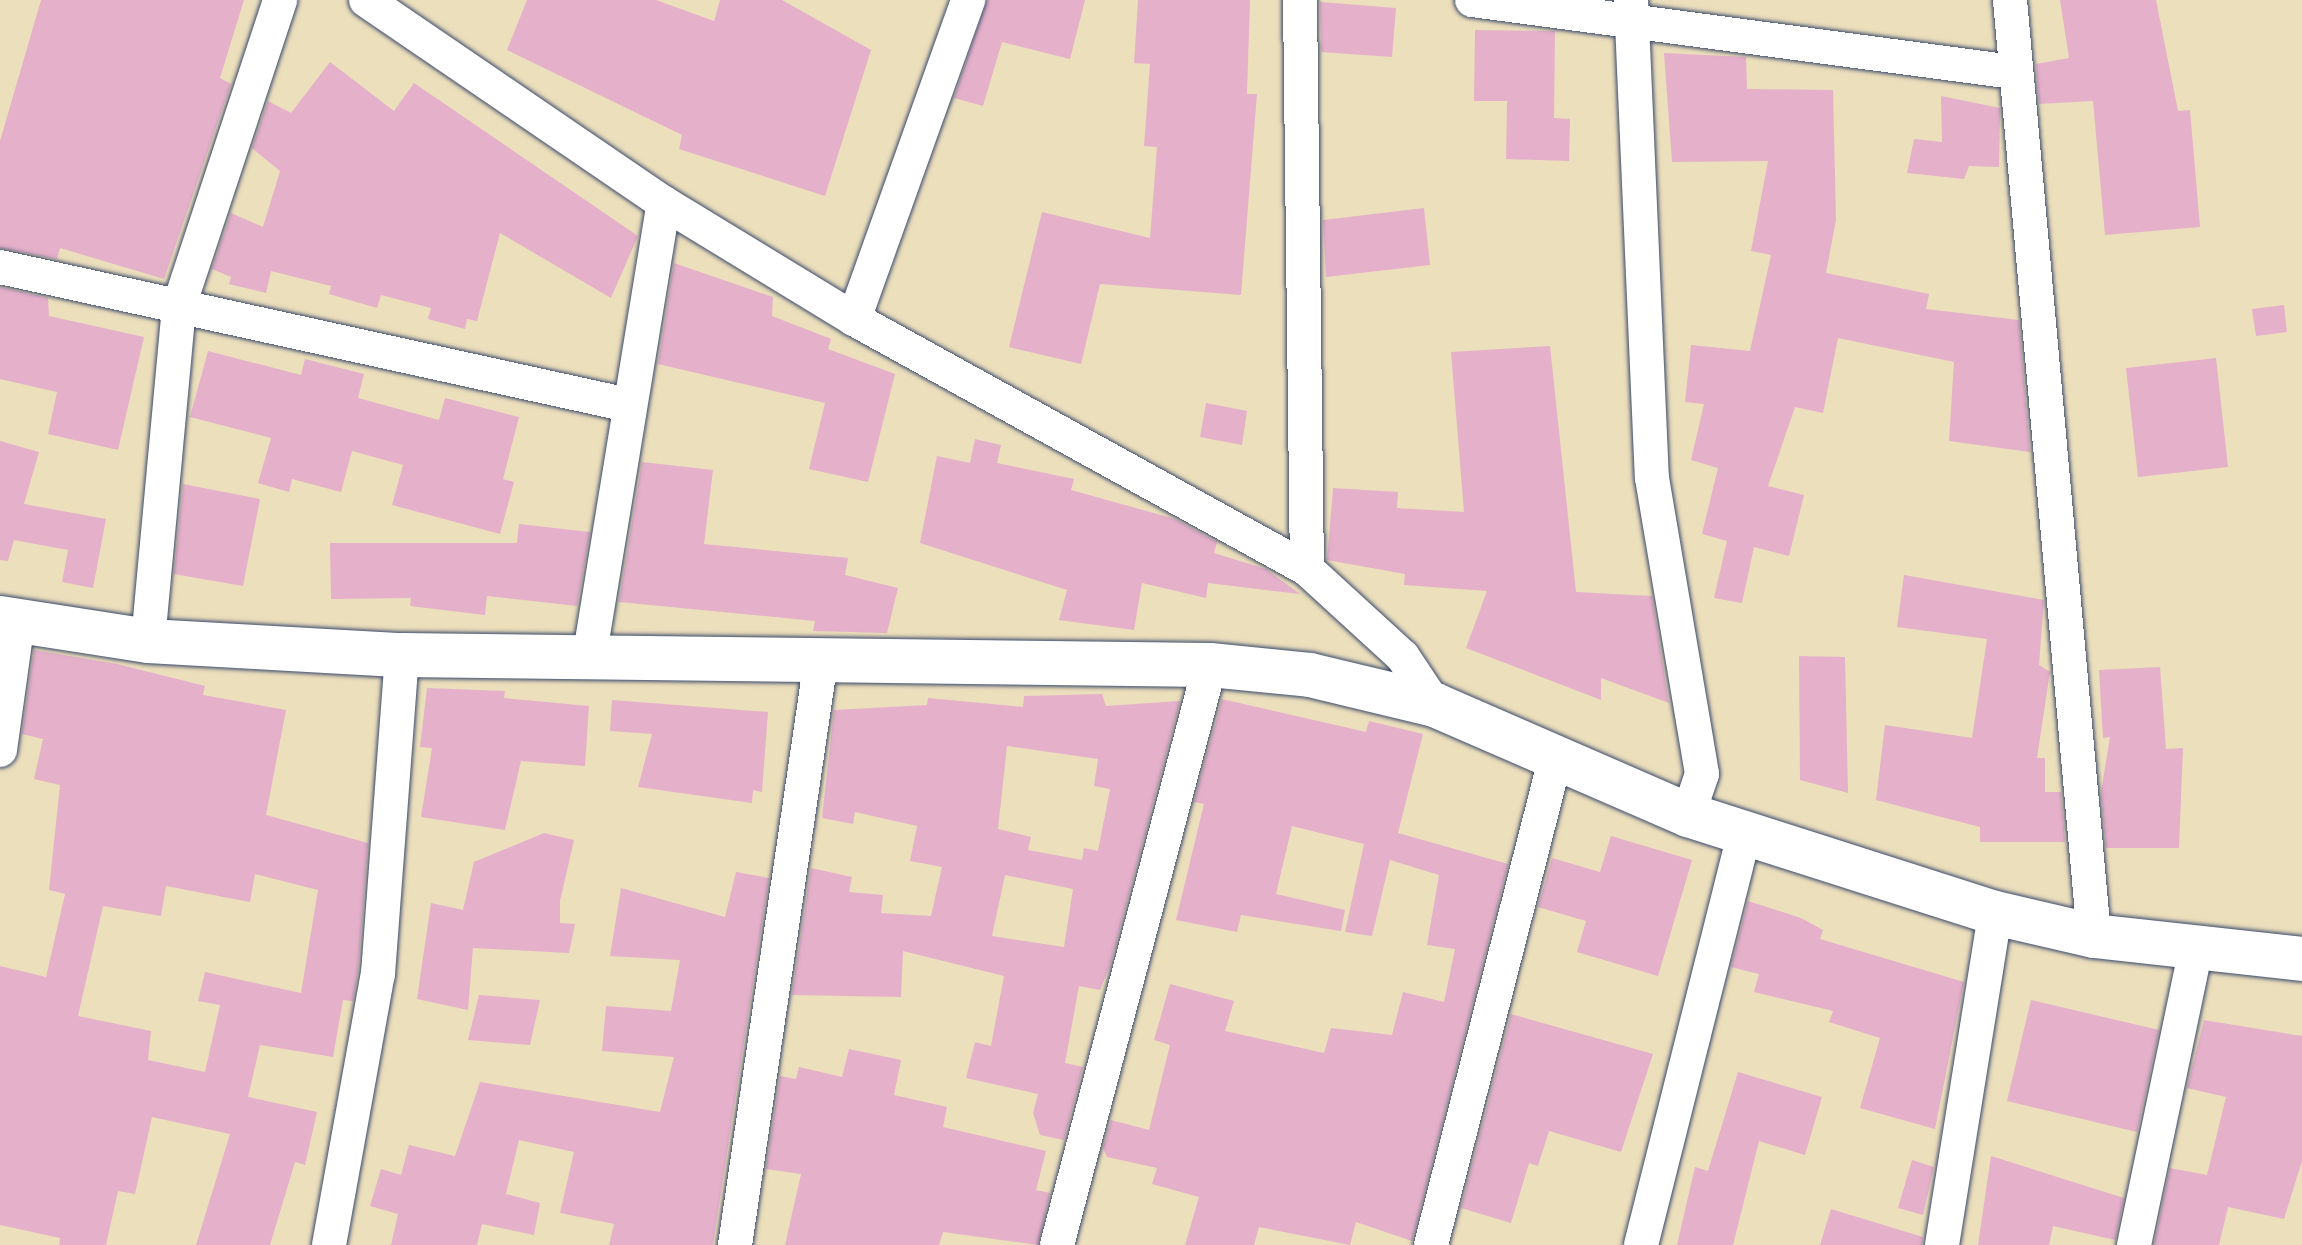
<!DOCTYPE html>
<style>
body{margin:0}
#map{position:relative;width:2302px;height:1245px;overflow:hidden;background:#ecdfbc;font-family:Alegreya,serif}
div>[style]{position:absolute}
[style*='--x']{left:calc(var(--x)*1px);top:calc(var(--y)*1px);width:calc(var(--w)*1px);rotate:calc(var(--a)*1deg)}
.building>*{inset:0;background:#e5b0ca}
.roads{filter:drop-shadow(0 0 2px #3a496c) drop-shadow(0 0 2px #3a496c)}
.minor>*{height:34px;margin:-17px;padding:0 17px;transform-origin:17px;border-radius:17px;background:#fff}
.major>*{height:44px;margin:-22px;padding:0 22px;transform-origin:22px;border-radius:22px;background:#fff}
span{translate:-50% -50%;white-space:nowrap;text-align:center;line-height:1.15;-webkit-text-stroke:8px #fdfcf7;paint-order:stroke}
</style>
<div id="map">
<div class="building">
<div style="clip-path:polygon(41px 0,244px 0,220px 78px,231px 84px,164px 279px,60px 248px,57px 259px,0 248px,0 141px)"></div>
<div style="clip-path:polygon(527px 0,656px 0,714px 21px,720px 0,782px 0,871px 50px,825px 196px,679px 149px,682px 135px,507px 50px)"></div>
<div style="clip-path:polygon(987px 0,1085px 0,1070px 59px,1002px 42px,983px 106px,954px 98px)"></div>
<div style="clip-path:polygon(1138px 0,1250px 0,1247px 94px,1257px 94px,1241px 295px,1100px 284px,1081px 364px,1009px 347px,1042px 212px,1150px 238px,1157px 147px,1144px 146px,1150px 64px,1134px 63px)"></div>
<div style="clip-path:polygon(2060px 0,2156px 0,2178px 111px,2190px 110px,2200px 227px,2105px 235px,2093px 101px,2039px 104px,2036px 64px,2069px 58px)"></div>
<div style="clip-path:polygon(1320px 2px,1396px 8px,1392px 57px,1321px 52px)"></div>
<div style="clip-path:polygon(1475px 30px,1555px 31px,1554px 118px,1570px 119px,1569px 161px,1506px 159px,1507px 101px,1474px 101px)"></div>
<div style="clip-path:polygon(1664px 53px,1746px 57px,1747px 89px,1833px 90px,1836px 220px,1826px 273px,1929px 294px,1926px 309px,2019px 320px,2030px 452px,1949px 441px,1954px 362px,1838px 338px,1823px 413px,1795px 407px,1768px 486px,1804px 495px,1789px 556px,1754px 547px,1742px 603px,1714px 598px,1727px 541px,1702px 534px,1718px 468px,1691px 460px,1704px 404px,1685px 402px,1691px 345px,1750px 351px,1771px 255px,1751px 251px,1768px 161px,1672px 162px)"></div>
<div style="clip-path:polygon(330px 62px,394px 111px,414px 83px,638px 236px,611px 298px,500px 233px,477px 321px,467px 319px,465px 329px,428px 319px,431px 308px,381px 295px,377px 308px,329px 294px,331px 286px,271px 271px,266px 293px,229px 284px,231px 277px,212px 269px,231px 213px,263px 227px,280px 171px,252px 148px,268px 101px,291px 113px)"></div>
<div style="clip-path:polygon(1941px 96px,2000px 108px,1999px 167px,1969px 166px,1964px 179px,1907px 173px,1914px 139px,1942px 142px)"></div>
<div style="clip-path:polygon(1424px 208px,1430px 265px,1326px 277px,1323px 220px)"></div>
<div style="clip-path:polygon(674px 263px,773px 297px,772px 316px,831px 339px,828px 349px,895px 374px,868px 482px,809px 469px,825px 403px,658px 364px)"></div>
<div style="clip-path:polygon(0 287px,48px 298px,49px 316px,144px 337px,118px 450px,48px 434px,57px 392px,0 379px)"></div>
<div style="clip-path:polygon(2284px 305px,2287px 332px,2256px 336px,2252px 309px)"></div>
<div style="clip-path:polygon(1550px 346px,1576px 592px,1652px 596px,1669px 703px,1601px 678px,1601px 700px,1466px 648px,1487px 591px,1404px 585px,1405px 574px,1327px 560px,1333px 488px,1398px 492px,1397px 508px,1464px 512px,1451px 352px)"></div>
<div style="clip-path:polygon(208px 351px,301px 375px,305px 359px,364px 374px,358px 398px,439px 420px,445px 398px,519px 417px,503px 479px,514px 482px,500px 534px,392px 505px,403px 465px,352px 451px,341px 492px,292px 479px,289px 492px,258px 483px,271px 438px,190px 417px)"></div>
<div style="clip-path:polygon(2216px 358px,2228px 467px,2138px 477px,2126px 368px)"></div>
<div style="clip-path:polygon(1206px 403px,1247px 411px,1242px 445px,1200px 437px)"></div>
<div style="clip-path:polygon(975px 439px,1001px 445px,997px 463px,1074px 479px,1071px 490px,1175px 519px,1217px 542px,1214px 553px,1266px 569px,1300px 594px,1208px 583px,1206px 598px,1142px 583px,1134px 630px,1059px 620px,1067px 590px,920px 543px,937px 456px,970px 463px)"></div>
<div style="clip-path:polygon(0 441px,39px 452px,24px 504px,106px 519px,93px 588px,62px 582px,68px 550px,14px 540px,8px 561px,0 560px)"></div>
<div style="clip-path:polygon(642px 462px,713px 470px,704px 544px,848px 558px,845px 575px,898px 588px,887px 633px,813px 631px,815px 621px,619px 602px)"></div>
<div style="clip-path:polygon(183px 484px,260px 499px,243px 586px,174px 574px)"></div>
<div style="clip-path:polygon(519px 524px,590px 532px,577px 606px,487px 596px,485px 615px,410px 606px,411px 598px,331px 599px,330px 543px,517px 543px)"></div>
<div style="clip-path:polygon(1904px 575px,2044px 600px,2039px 665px,2050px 672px,2037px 758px,2045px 758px,2045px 792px,2061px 792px,2065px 842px,1980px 842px,1980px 827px,1876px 800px,1885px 725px,1972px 738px,1987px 639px,1897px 627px)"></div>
<div style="clip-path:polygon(evenodd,34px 650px,117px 664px,205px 686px,203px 695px,286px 710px,266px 815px,368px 843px,358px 971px,353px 1001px,343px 1000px,333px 1057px,260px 1045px,248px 1097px,317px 1112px,305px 1165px,295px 1162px,270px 1245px,196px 1245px,230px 1134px,152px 1117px,135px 1194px,118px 1191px,106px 1245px,59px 1245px,60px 1238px,0 1225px,0 966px,46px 977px,65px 894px,49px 890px,60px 785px,34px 779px,43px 739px,22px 734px,34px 650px,255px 874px,318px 890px,301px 993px,205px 972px,198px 1001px,220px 1005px,205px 1072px,148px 1060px,151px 1031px,78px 1016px,103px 906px,161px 916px,166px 886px,250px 902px,255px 874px)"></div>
<div style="clip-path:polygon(1799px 656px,1845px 657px,1848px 793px,1800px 780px)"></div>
<div style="clip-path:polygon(2160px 667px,2166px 749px,2183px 748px,2179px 848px,2106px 848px,2101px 792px,2110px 737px,2103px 738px,2099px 670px)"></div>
<div style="clip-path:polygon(427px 688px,505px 691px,504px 698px,589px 706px,585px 766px,521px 761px,505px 830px,421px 817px,432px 748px,420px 747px)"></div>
<div style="clip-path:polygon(evenodd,1102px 694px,1106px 706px,1180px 701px,1110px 966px,1100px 990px,1079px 986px,1065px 1063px,1083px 1067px,1064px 1140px,1040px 1135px,1033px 1113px,1038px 1094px,966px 1078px,975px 1042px,991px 1046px,1004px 976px,903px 951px,901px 997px,792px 995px,811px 868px,852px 877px,849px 892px,883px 895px,881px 913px,931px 916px,942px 867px,910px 861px,917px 826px,855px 812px,853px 824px,822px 818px,834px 710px,927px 705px,928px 698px,1023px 707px,1024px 696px,1102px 694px,1007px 746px,1098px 759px,1094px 786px,1110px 789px,1098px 851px,1084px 848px,1082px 860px,1028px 850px,1031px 837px,998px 829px,1007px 746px,1102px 694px,1005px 875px,1073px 889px,1064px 947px,992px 936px,1005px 875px)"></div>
<div style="clip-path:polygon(1222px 699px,1366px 732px,1369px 721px,1423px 734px,1398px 833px,1508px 864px,1412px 1241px,1356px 1222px,1350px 1245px,1259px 1227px,1254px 1245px,1185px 1245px,1199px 1197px,1152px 1184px,1157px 1168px,1107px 1157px,1103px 1148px,1111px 1120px,1149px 1130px,1170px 1045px,1154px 1040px,1170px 984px,1234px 1001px,1225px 1031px,1324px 1053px,1331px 1028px,1392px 1035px,1403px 992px,1444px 1002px,1455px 949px,1427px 945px,1439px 875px,1390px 860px,1372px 936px,1345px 932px,1364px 844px,1292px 826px,1276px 894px,1345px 910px,1341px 931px,1241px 915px,1237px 932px,1176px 920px,1204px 804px,1194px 802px)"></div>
<div style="clip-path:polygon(612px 700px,768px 712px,762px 792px,753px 790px,752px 803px,638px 787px,652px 734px,610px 731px)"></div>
<div style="clip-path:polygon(544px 833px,574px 840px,560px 901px,560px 923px,575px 924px,569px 953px,473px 948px,468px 1010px,417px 999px,431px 903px,463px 910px,474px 862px)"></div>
<div style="clip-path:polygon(1611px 836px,1692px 860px,1658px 976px,1577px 952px,1586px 921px,1538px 907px,1552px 858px,1600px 872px)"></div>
<div style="clip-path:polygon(736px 872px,769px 878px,713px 1245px,609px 1245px,614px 1224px,560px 1213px,574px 1152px,519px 1140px,506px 1194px,540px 1203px,534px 1235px,482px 1224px,477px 1245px,391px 1245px,398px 1214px,370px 1206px,381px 1169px,401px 1175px,409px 1145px,455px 1156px,480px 1082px,660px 1112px,674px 1057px,602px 1051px,606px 1006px,671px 1011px,680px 960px,610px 956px,621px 888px,725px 917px)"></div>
<div style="clip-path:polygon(1748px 901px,1801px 918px,1823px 930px,1820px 939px,1964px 982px,1935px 1129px,1860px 1108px,1880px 1038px,1829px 1022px,1833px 1011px,1754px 992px,1759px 974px,1731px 967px)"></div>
<div style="clip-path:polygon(479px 995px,540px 1000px,530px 1045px,468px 1040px)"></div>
<div style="clip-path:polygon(2031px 1000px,2159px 1030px,2137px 1132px,2007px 1101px)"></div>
<div style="clip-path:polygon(1511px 1014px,1653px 1054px,1621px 1152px,1549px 1131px,1538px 1166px,1529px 1163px,1511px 1223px,1461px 1208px)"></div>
<div style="clip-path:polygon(2204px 1020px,2302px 1036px,2302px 1161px,2284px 1219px,2228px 1207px,2219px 1245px,2154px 1245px,2170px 1168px,2207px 1175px,2226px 1097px,2187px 1088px)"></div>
<div style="clip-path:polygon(849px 1049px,901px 1060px,894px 1095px,947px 1107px,943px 1127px,1046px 1151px,1036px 1190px,1050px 1193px,1038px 1245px,943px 1232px,939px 1245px,785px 1245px,801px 1174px,766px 1169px,780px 1076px,796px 1079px,799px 1067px,842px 1077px)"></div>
<div style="clip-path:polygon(1738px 1072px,1822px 1097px,1805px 1155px,1759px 1141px,1733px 1245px,1677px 1245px,1695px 1167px,1708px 1171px)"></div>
<div style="clip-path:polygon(1991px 1156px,2124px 1198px,2115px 1240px,2053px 1226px,2049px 1245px,1978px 1245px)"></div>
<div style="clip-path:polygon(1912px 1160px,1934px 1167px,1923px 1215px,1898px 1208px)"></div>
<div style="clip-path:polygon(1831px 1209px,1923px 1237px,1922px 1245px,1820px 1245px)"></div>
</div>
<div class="roads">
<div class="minor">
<div style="--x:366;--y:0;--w:361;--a:34.3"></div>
<div style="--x:664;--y:203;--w:223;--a:31.4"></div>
<div style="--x:854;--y:319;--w:517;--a:28.89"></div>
<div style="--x:1307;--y:569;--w:130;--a:42.5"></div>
<div style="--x:1403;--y:657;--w:58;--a:56.3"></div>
<div style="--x:1300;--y:0;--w:569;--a:89.3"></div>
<div style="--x:1472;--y:0;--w:546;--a:7.58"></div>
<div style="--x:1631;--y:0;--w:478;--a:87.5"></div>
<div style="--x:1652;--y:478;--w:300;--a:80.4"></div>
<div style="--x:1702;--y:774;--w:43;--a:108.9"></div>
<div style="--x:2010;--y:0;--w:940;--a:84.87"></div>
<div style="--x:0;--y:267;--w:643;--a:12.39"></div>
<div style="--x:854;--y:319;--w:339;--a:-70.3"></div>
<div style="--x:148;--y:641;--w:336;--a:-84.7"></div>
<div style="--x:179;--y:306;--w:322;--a:-71.7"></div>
<div style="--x:590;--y:653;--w:456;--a:-80.7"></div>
<div style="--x:0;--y:750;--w:131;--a:-82.1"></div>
<div style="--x:329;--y:1245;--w:275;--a:-79.8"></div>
<div style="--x:378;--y:974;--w:320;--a:-85.7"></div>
<div style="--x:735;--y:1245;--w:591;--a:-81.64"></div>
<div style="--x:1057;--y:1245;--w:600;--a:-75.22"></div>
<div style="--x:1431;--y:1245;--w:505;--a:-75.66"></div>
<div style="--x:1641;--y:1245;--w:423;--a:-75.9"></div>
<div style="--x:1942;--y:1245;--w:336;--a:-80.9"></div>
<div style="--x:2134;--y:1245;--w:302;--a:-78.2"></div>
</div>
<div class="major">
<div style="--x:0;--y:618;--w:150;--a:8.8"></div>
<div style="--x:148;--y:641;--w:254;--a:3.2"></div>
<div style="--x:402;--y:655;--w:808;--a:0.71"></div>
<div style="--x:1210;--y:665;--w:100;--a:5.7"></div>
<div style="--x:1310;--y:675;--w:129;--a:13.5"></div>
<div style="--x:1435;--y:705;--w:276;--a:23.5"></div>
<div style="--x:1688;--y:815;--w:322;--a:17.7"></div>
<div style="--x:1995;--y:913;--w:102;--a:13.1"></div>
<div style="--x:2094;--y:936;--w:209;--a:6.3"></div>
</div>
</div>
</div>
